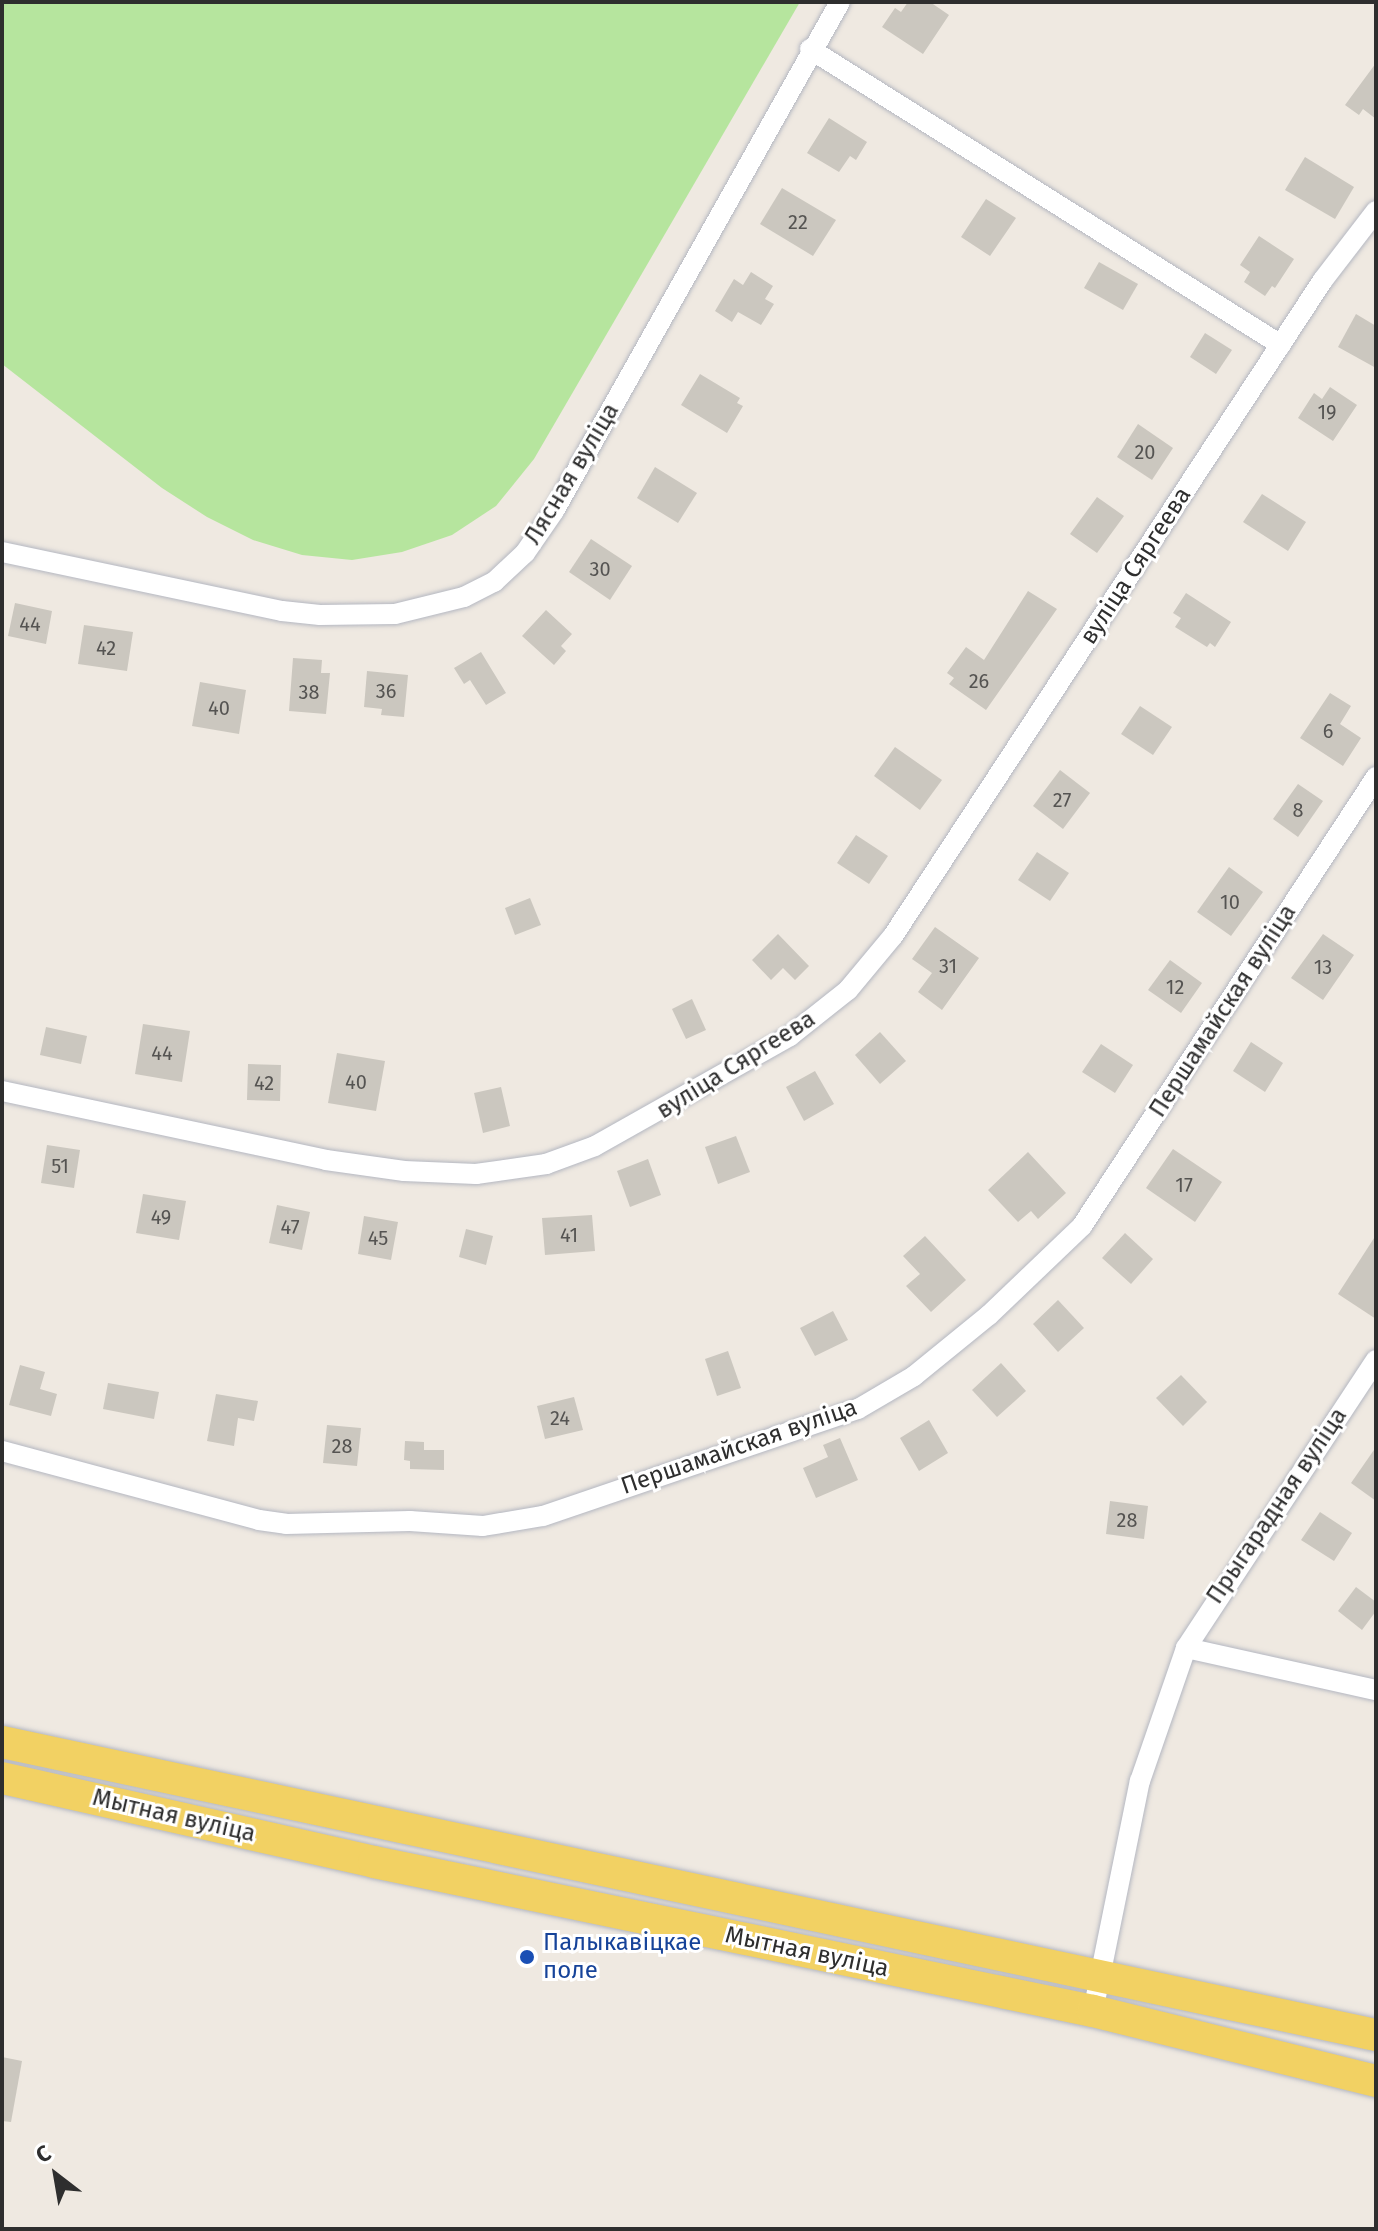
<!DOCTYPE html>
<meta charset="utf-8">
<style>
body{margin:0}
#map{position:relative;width:1378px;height:2231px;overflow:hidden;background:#efe9e1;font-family:"Fira Sans",sans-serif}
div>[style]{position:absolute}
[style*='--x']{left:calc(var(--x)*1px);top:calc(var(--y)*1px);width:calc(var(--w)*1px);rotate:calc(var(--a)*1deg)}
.green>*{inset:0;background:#b6e59e}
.building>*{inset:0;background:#cbc7bf}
.roads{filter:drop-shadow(0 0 2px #b4b7c1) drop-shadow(0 0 2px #b4b7c1)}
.minor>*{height:20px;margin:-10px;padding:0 10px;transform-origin:10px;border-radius:10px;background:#fff}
.primary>*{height:32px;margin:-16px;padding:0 16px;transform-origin:16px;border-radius:16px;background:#f2d163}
.dots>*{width:22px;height:22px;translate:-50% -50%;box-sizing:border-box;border:4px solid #fff;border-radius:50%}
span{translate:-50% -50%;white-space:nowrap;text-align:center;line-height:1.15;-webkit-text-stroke:6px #fff;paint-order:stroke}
.number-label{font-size:20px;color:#555452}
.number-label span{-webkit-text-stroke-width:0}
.street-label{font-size:24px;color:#2e2e2e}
.transit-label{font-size:24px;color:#164399}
.left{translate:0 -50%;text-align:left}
.frame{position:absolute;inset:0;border:4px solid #2e2e2e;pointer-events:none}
.north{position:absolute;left:16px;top:2135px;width:80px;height:80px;-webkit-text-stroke:6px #fff;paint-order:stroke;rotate:329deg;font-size:22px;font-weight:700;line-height:32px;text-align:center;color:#2e2e2e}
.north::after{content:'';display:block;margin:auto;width:28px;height:36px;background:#2e2e2e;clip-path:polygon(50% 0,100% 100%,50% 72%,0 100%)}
</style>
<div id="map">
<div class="green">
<div style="clip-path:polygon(2px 2px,800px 2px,534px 459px,496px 506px,452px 535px,402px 552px,352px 560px,302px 555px,253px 540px,207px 517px,162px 488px,2px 364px)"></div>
</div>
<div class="building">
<div style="clip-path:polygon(908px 2px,930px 2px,949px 15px,923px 54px,882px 27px,895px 8px,901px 12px)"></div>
<div style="clip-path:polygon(1376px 63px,1376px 119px,1363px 109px,1359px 115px,1345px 105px)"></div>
<div style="clip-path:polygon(829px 118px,867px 142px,856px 160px,850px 156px,839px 172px,807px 153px)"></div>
<div style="clip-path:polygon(1305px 157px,1354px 187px,1335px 219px,1285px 190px)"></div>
<div style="clip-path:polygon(782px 188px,836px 220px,813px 256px,760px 224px)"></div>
<div style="clip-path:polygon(986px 199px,1016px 218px,990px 256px,961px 237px)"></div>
<div style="clip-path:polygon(1259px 236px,1294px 259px,1275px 288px,1272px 286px,1265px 296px,1244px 282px,1250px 272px,1240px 265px)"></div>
<div style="clip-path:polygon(1099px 262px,1138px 284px,1123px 310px,1084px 288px)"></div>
<div style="clip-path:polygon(751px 272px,773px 286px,765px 299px,774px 304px,761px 325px,738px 312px,732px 322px,715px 311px,734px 279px,743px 285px)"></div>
<div style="clip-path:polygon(1356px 314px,1376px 326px,1376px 368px,1338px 347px)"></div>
<div style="clip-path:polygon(1205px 333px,1232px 350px,1216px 374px,1190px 357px)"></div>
<div style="clip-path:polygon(700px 374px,740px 398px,737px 403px,743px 406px,727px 433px,681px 405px)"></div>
<div style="clip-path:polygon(1330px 387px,1357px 405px,1333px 441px,1298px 418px,1314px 393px,1322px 399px)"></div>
<div style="clip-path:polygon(1138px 424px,1173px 448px,1152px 480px,1117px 457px)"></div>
<div style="clip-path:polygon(655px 467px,697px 493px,678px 523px,637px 498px)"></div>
<div style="clip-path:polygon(1262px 494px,1306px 522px,1288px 551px,1243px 522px)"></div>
<div style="clip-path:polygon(1097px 497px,1124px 516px,1097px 553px,1070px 534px)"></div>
<div style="clip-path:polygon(591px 539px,632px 566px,610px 600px,569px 572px)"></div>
<div style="clip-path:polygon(1028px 591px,1057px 609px,986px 710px,949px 684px,954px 678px,947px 673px,966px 647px,984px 660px)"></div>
<div style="clip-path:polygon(1186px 593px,1231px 622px,1215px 647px,1210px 643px,1207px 647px,1175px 627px,1181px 618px,1173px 613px)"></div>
<div style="clip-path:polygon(15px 603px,52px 611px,46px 644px,8px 636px)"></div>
<div style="clip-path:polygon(546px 610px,572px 634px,561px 646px,566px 651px,554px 665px,522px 636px)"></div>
<div style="clip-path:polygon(84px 625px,133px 632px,127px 671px,78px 664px)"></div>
<div style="clip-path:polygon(481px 652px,506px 693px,486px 705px,470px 680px,464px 684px,454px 668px)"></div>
<div style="clip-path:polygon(293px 658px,322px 660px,321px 673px,330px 673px,326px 714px,289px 711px)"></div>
<div style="clip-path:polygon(367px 671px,408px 675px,404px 717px,381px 715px,382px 709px,364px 707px)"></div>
<div style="clip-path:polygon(200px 682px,246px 690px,239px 734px,192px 726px)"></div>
<div style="clip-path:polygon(1330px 693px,1351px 706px,1340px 724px,1361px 738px,1343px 766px,1300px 738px)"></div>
<div style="clip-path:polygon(1140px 706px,1172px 727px,1153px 755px,1121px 734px)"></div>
<div style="clip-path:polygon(895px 747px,942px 780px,920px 810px,874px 776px)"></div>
<div style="clip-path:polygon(1060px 770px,1090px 793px,1063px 829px,1033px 806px)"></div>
<div style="clip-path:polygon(1298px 784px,1323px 801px,1298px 837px,1273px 819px)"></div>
<div style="clip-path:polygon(856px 835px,888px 856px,869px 884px,837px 863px)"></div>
<div style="clip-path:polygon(1037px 852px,1069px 873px,1050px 901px,1018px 880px)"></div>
<div style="clip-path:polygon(1229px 867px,1263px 892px,1231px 936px,1197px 912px)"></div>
<div style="clip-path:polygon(530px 898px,541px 925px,515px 935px,505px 908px)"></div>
<div style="clip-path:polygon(935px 927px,979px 958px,942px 1010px,918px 992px,932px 973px,912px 959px)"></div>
<div style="clip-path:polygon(778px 934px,809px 966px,795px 980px,783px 968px,771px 980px,752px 960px)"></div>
<div style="clip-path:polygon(1323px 934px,1354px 955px,1323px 1000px,1291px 978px)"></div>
<div style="clip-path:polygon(1170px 960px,1202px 983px,1181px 1013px,1148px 990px)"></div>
<div style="clip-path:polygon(692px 999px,706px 1030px,686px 1039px,672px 1009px)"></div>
<div style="clip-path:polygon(143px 1024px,190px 1031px,182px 1082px,135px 1074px)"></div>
<div style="clip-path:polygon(46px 1027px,87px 1036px,81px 1064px,40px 1055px)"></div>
<div style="clip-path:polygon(880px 1032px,906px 1061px,880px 1084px,855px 1055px)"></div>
<div style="clip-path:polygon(1251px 1042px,1283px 1063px,1265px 1092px,1233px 1071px)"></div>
<div style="clip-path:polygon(1101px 1044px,1133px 1065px,1115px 1093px,1082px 1072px)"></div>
<div style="clip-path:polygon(337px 1053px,385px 1061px,376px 1111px,328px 1103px)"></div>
<div style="clip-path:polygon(248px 1064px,281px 1065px,280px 1101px,247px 1100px)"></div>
<div style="clip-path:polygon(815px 1071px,834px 1104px,804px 1121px,786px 1087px)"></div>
<div style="clip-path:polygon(501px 1087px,510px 1126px,483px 1133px,474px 1093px)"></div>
<div style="clip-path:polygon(736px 1136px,750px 1172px,718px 1184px,705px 1147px)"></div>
<div style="clip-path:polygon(47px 1145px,80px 1150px,74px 1188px,41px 1183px)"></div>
<div style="clip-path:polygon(1173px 1149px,1222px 1182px,1195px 1222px,1146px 1188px)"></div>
<div style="clip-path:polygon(1028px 1152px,1066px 1193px,1038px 1219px,1031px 1211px,1018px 1222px,988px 1190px)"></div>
<div style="clip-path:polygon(648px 1159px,661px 1195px,630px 1207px,617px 1171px)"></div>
<div style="clip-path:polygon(143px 1194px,186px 1201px,179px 1240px,136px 1233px)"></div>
<div style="clip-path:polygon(277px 1205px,310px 1212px,302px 1250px,269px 1243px)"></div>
<div style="clip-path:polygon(592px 1215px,595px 1251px,545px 1255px,542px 1218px)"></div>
<div style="clip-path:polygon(364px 1216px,398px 1222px,391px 1260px,358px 1254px)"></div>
<div style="clip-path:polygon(466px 1229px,493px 1236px,486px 1265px,459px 1257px)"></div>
<div style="clip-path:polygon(1125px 1233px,1153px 1259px,1131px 1284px,1102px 1258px)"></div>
<div style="clip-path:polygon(1376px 1235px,1376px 1319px,1338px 1294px)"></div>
<div style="clip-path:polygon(925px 1236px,966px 1280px,931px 1312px,906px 1286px,920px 1274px,903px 1256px)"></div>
<div style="clip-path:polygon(1058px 1300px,1084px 1328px,1058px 1352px,1033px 1324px)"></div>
<div style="clip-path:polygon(833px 1311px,848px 1340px,815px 1356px,800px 1328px)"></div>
<div style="clip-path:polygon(728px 1351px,741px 1388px,717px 1396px,705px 1359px)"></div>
<div style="clip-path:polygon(1001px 1363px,1026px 1391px,997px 1417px,972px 1390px)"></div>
<div style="clip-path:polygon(20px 1365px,45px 1372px,40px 1389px,57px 1394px,51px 1416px,9px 1405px)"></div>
<div style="clip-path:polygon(1181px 1375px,1207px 1402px,1183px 1426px,1156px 1398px)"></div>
<div style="clip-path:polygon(108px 1383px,159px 1392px,154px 1419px,103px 1409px)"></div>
<div style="clip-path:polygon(216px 1394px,258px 1401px,254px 1421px,238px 1418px,234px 1446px,207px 1441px)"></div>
<div style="clip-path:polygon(574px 1397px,583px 1430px,545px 1439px,537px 1406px)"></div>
<div style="clip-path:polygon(929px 1420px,948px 1453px,919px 1471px,900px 1438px)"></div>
<div style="clip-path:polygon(327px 1425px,361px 1428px,357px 1466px,323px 1463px)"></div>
<div style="clip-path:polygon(840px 1438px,858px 1480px,816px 1498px,803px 1468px,828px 1457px,823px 1445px)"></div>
<div style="clip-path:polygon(405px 1441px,424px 1442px,424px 1450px,444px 1450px,444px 1470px,410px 1469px,410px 1461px,404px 1460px)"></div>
<div style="clip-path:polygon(1376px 1447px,1376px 1501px,1351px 1483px)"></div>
<div style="clip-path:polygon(1110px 1501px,1148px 1506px,1144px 1539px,1106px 1534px)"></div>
<div style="clip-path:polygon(1320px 1512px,1352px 1533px,1334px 1561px,1301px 1540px)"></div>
<div style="clip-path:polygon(1356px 1587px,1376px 1602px,1376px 1611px,1362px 1630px,1338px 1611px)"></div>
<div style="clip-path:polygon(2px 2057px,22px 2061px,11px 2122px,2px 2121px)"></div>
</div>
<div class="roads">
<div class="minor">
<div style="--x:810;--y:49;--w:556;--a:32.15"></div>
<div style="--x:2;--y:552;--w:286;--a:11.9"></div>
<div style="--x:282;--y:611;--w:38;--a:6"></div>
<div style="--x:320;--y:615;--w:75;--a:-0.8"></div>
<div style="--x:395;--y:614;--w:71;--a:-13.8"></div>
<div style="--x:464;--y:597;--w:34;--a:-27"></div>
<div style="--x:494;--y:582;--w:42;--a:-43.1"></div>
<div style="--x:525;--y:553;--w:51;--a:-55.4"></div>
<div style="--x:554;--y:511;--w:584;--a:-60.67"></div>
<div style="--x:2;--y:1091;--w:331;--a:12"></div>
<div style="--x:326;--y:1160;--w:79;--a:8"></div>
<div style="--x:404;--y:1171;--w:72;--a:2.4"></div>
<div style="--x:476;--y:1174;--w:71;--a:-8.1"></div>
<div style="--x:546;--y:1164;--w:52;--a:-20.2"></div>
<div style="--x:595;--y:1146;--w:224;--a:-29.4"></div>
<div style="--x:790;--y:1036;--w:74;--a:-38.4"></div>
<div style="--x:848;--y:990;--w:70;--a:-50.2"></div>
<div style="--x:893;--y:936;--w:784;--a:-56.76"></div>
<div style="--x:1323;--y:280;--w:87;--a:-52.5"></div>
<div style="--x:2;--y:1451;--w:266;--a:15"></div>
<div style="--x:259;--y:1520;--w:27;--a:8"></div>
<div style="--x:286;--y:1524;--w:124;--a:-1.4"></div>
<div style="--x:410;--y:1521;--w:73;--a:3.9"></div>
<div style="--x:483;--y:1526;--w:61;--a:-9.5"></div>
<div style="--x:543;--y:1516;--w:333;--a:-18.8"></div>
<div style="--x:858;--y:1409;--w:65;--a:-30.5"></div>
<div style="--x:914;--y:1376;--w:97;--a:-39.1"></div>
<div style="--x:989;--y:1315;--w:129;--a:-43.7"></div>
<div style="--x:1082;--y:1226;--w:537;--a:-56.78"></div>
<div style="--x:1186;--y:1648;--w:195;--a:12.5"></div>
<div style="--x:1093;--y:2011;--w:235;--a:-78.5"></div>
<div style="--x:1140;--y:1781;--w:141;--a:-70.9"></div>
<div style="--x:1186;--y:1648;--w:345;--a:-56.6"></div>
</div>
<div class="primary">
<div style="--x:2;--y:1742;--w:1405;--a:12.04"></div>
<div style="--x:2;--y:1778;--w:381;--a:12.7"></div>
<div style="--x:374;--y:1862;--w:734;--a:11.71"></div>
<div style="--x:1093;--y:2011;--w:292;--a:13.9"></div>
</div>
</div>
<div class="dots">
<div style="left:527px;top:1957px;background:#1a4fb4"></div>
</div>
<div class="number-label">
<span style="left:798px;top:222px">22</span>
<span style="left:1327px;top:412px">19</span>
<span style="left:1145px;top:452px">20</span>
<span style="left:600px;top:569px">30</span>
<span style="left:30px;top:624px">44</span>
<span style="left:106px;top:648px">42</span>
<span style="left:979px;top:681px">26</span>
<span style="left:386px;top:691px">36</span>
<span style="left:309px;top:692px">38</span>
<span style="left:219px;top:708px">40</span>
<span style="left:1328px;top:731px">6</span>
<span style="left:1062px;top:800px">27</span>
<span style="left:1298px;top:810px">8</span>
<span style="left:1230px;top:902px">10</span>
<span style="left:948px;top:966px">31</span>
<span style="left:1323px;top:967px">13</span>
<span style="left:1175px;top:987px">12</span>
<span style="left:162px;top:1053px">44</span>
<span style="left:356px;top:1082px">40</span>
<span style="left:264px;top:1083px">42</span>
<span style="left:60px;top:1166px">51</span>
<span style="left:1184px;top:1185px">17</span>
<span style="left:161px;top:1217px">49</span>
<span style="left:290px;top:1227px">47</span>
<span style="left:569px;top:1235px">41</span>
<span style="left:378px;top:1238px">45</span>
<span style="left:560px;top:1418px">24</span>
<span style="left:342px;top:1446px">28</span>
<span style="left:1127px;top:1520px">28</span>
</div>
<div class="street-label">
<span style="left:572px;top:474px;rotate:-59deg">Лясная вуліца</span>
<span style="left:1136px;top:566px;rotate:-57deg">вуліца Сяргеева</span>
<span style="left:1223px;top:1011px;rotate:-57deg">Першамайская вуліца</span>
<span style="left:736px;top:1065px;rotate:-32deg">вуліца Сяргеева</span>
<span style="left:739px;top:1447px;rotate:-19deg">Першамайская вуліца</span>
<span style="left:1277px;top:1506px;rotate:-56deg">Прыгарадная вуліца</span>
<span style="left:174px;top:1816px;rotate:13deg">Мытная вуліца</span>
<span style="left:807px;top:1952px;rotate:12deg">Мытная вуліца</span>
</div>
<div class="transit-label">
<span class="left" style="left:543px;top:1957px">Палыкавіцкае<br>поле</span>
</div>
<div class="frame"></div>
<div class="north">С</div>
</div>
